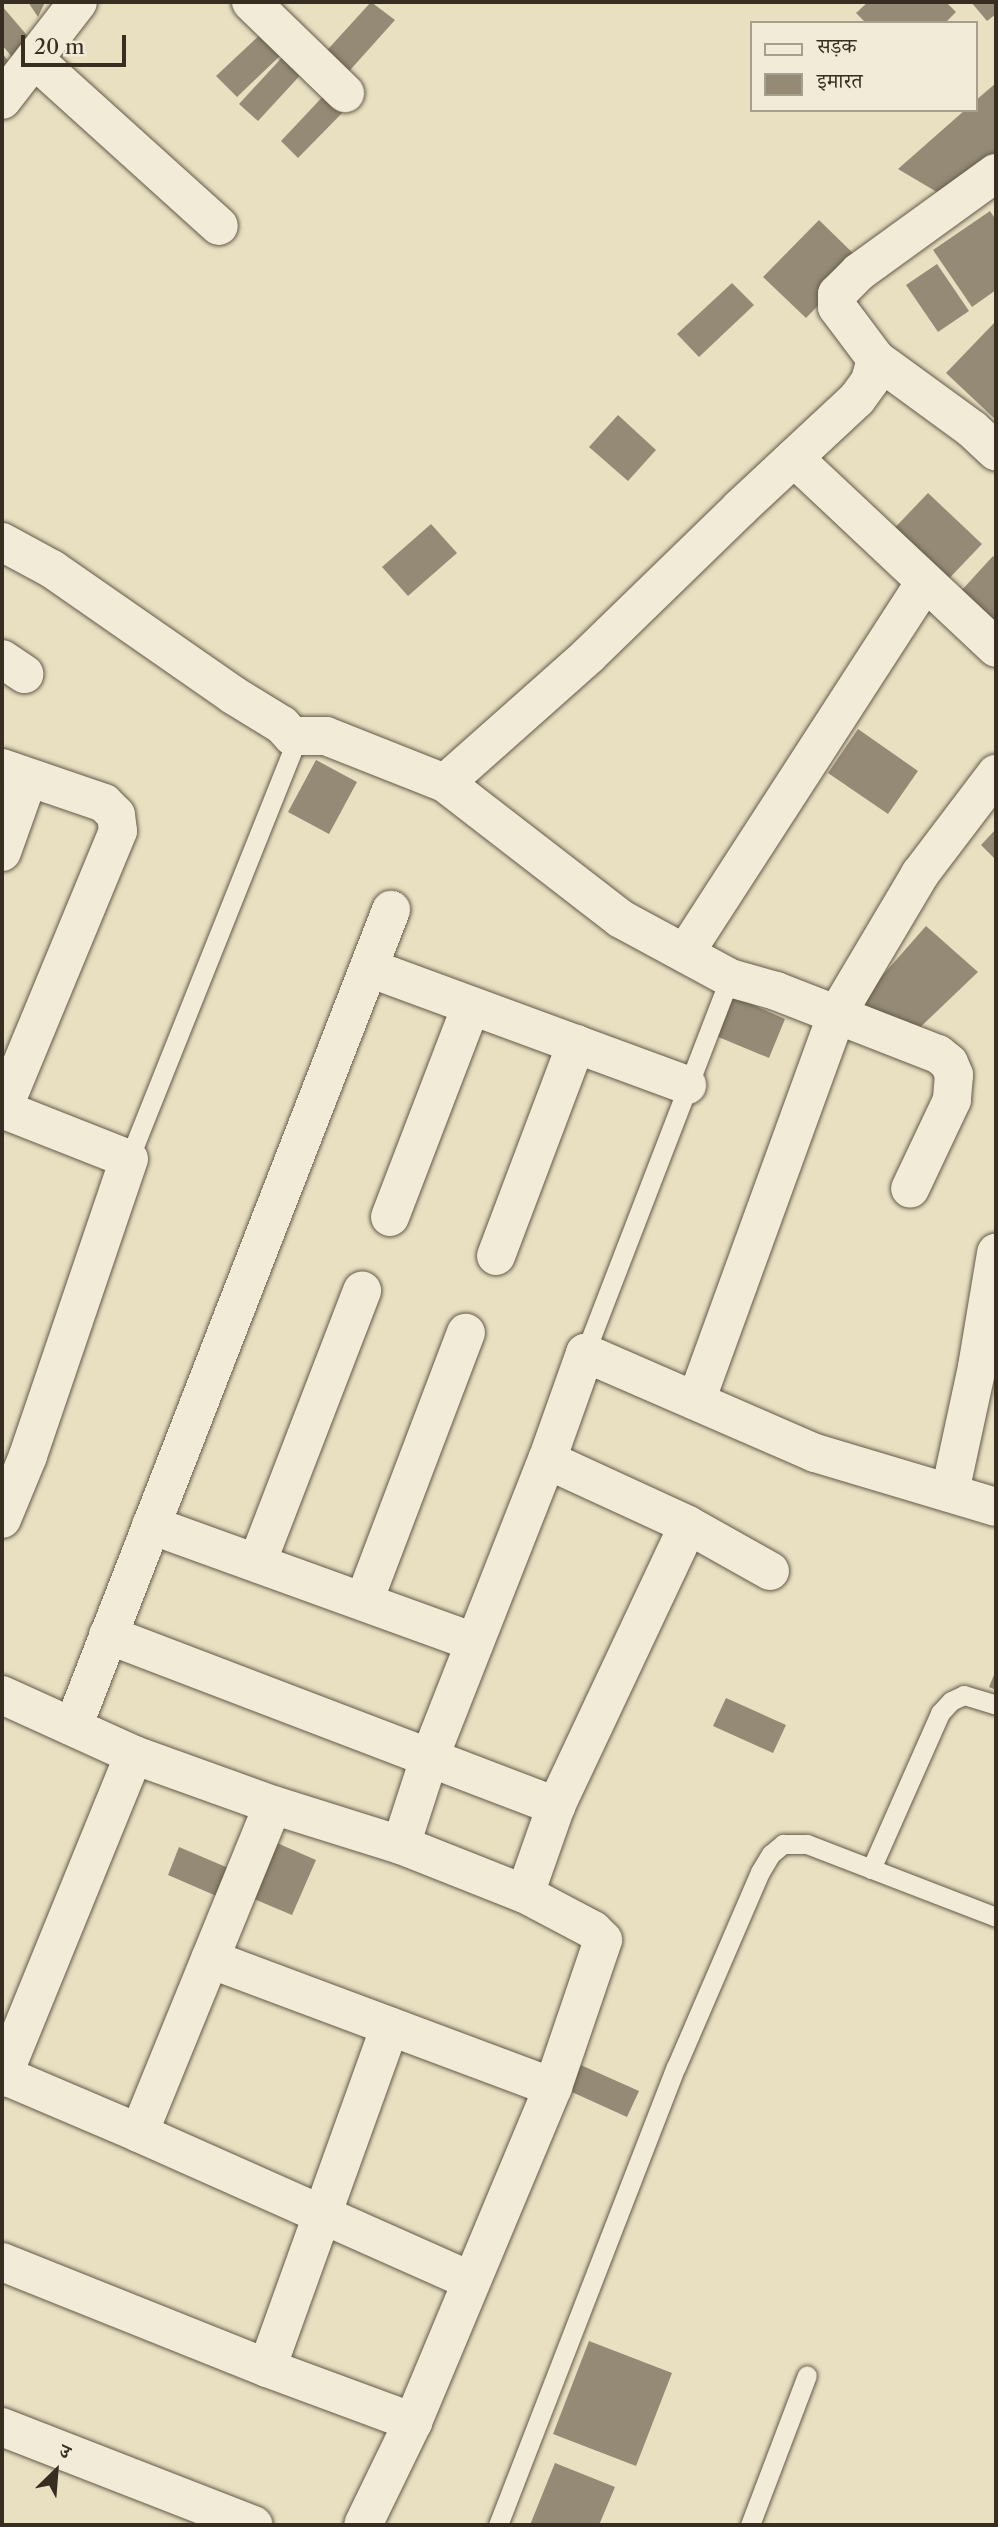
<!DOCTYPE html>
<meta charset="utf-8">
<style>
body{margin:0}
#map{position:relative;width:998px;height:2527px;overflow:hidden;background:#e9e0c2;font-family:"Libre Caslon Text","Noto Serif Devanagari",serif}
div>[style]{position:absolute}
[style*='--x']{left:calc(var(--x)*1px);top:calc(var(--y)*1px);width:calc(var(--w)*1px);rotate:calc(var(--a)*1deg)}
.building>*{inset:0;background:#948a75}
.roads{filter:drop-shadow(0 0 2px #645a49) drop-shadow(0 0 2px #645a49)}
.lane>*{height:19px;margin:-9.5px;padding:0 9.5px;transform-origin:9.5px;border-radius:9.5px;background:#f1ebd7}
.street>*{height:38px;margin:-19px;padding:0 19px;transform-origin:19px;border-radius:19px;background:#f1ebd7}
span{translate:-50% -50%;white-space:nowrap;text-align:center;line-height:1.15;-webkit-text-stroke:5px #f1ebd7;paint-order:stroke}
.frame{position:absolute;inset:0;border:4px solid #372d21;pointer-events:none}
.legend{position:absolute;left:750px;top:21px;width:228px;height:91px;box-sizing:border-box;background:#f1ebd7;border:2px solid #a79f8e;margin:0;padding:9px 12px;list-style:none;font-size:21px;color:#372d21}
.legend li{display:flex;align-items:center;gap:14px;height:35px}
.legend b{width:35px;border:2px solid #a79f8e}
.north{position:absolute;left:21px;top:2436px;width:70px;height:70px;-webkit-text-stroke:5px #f1ebd7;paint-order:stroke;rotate:25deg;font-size:19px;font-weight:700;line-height:28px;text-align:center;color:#372d21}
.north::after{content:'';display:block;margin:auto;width:24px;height:32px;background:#372d21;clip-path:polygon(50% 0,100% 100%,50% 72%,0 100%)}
.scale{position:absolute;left:21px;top:35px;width:105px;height:32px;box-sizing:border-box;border:4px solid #372d21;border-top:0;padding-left:9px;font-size:21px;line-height:24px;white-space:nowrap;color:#372d21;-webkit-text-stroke:5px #f1ebd7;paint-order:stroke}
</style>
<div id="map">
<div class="building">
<div style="clip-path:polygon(28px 2px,45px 2px,38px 17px)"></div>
<div style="clip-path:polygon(371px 2px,395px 20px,343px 78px,320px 58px)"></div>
<div style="clip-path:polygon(868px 2px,946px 2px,956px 12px,945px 23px,866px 23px,856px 13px)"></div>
<div style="clip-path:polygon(971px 2px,996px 2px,996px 14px,987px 21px)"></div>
<div style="clip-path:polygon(2px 6px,31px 40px,12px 57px,2px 45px)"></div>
<div style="clip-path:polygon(263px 32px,283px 53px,237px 97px,216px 76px)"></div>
<div style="clip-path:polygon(288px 51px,306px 69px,258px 121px,239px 104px)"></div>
<div style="clip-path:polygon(2px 53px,9px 62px,2px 69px)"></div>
<div style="clip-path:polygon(996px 83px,996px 162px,947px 198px,898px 169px,965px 110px,975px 110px,975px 101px)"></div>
<div style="clip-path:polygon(329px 90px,348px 107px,298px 158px,281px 141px)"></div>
<div style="clip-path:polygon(990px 211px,996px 220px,996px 290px,972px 307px,933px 250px)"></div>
<div style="clip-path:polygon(819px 220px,861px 261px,806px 318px,763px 277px)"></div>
<div style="clip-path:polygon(937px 264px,969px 311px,938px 332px,906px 285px)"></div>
<div style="clip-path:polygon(732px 283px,754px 305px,699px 357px,677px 334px)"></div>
<div style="clip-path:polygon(996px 321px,996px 420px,946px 373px)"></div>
<div style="clip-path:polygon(618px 415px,656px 450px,628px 481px,589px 447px)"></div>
<div style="clip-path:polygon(928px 493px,982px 544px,939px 589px,886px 537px)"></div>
<div style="clip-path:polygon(431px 524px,457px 553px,408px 596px,382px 567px)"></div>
<div style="clip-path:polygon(993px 556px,996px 560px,996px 643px,951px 602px)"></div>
<div style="clip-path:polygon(858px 729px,918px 771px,888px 814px,828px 773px)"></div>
<div style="clip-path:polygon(316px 760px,357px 782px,329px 834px,288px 812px)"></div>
<div style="clip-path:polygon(996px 829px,996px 860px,981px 845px)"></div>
<div style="clip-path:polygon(926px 926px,978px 972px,910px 1037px,853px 1009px)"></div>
<div style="clip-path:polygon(733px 996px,785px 1019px,769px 1058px,716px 1036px)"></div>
<div style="clip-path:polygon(996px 1670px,996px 1690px,989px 1687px)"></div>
<div style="clip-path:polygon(726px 1698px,786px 1725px,773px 1753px,713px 1726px)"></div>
<div style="clip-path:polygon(277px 1843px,316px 1860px,292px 1915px,254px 1899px)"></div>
<div style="clip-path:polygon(179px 1847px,240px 1873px,228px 1901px,168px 1875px)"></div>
<div style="clip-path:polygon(574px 2062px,639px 2091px,627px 2117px,563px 2088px)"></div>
<div style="clip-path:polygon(589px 2341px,672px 2373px,636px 2466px,553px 2434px)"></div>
<div style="clip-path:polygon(555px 2463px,615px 2487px,599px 2525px,530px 2525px)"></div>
</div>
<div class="roads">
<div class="lane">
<div style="--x:129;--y:1159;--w:437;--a:-68.2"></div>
<div style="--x:291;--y:753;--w:17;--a:-87"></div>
<div style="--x:585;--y:1353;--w:402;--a:-68.9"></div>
<div style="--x:871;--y:1869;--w:171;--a:-66.1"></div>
<div style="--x:940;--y:1713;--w:16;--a:-47"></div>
<div style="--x:951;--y:1701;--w:14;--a:-25"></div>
<div style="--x:964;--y:1695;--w:34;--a:17"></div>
<div style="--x:498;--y:2525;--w:491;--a:-68.8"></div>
<div style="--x:676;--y:2067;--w:212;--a:-66.7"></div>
<div style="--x:760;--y:1872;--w:21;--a:-59"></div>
<div style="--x:771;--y:1854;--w:16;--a:-40"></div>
<div style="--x:783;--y:1844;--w:24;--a:0"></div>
<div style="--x:807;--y:1844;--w:203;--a:21.1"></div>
<div style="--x:750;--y:2525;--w:160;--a:-69.2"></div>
</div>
<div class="street">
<div style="--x:251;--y:2;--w:131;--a:44.1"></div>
<div style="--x:34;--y:59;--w:249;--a:42.1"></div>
<div style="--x:2;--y:100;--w:124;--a:-52.2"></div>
<div style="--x:876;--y:359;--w:119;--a:36.1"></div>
<div style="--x:972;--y:429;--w:33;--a:43"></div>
<div style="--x:794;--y:458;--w:277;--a:43.2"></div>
<div style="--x:2;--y:542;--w:57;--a:28.4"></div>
<div style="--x:52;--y:569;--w:221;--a:34.8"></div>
<div style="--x:233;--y:695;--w:57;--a:31.5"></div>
<div style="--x:282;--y:725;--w:15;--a:48"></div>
<div style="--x:292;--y:736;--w:34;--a:0"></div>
<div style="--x:326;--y:736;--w:128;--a:21.6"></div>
<div style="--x:445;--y:783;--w:193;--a:-41.6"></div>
<div style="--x:589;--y:655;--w:209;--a:-44.2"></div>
<div style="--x:739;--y:509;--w:161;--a:-43"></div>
<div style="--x:857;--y:399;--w:22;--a:-54"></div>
<div style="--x:870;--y:381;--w:23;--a:-75"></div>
<div style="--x:876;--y:359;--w:65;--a:-126.9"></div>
<div style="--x:837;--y:307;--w:13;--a:-90"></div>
<div style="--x:837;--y:294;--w:31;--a:-45"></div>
<div style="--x:859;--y:272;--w:169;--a:-35.9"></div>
<div style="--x:2;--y:659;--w:27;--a:34"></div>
<div style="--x:2;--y:768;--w:108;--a:18.9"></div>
<div style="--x:104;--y:803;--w:17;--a:45"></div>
<div style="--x:116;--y:815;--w:16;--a:83"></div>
<div style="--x:118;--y:831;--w:303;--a:112.5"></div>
<div style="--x:445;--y:783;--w:222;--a:37.7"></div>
<div style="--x:621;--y:919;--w:124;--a:28.4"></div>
<div style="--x:730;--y:978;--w:48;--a:15.8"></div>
<div style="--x:776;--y:991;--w:174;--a:21.3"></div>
<div style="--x:938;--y:1054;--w:14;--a:39"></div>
<div style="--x:949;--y:1063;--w:13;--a:67"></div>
<div style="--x:954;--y:1075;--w:25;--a:95"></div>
<div style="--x:952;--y:1100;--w:98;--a:115.3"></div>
<div style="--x:2;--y:852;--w:77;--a:-70.4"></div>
<div style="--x:685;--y:953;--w:442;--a:-57.1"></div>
<div style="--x:369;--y:968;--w:339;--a:20.2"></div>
<div style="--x:2;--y:1109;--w:136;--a:21.5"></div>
<div style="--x:129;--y:1159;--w:314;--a:108.8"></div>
<div style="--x:28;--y:1456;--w:68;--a:112.4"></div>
<div style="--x:390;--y:1217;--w:226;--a:-69"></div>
<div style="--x:496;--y:1256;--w:227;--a:-69.3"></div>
<div style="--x:696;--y:1401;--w:412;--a:-70"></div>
<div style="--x:837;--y:1014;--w:163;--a:-59.3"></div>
<div style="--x:920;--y:874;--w:126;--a:-52.8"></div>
<div style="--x:547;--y:1460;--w:155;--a:24.7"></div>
<div style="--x:688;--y:1525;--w:94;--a:29.3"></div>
<div style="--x:950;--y:1492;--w:128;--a:-77.8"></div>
<div style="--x:977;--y:1367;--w:116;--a:-80.5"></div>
<div style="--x:151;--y:1525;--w:344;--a:19.9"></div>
<div style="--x:257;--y:1563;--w:292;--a:-68.9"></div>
<div style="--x:364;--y:1601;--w:287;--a:-69.2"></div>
<div style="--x:108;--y:1635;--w:480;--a:20.9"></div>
<div style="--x:2;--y:1695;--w:145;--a:24.4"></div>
<div style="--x:134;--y:1755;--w:148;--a:19.8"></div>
<div style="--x:273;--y:1805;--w:134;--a:17.4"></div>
<div style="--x:401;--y:1845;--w:133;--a:21.6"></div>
<div style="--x:525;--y:1894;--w:77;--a:27.9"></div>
<div style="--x:593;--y:1930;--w:14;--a:45"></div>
<div style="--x:603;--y:1940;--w:155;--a:108.8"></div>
<div style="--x:553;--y:2087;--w:363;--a:112.7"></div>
<div style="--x:413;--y:2422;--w:114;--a:115.9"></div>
<div style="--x:73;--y:1727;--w:877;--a:-68.73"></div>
<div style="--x:401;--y:1845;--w:90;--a:-72"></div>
<div style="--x:429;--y:1759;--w:321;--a:-68.5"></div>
<div style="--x:547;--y:1460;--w:114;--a:-70.4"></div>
<div style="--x:585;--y:1353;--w:251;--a:23.5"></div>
<div style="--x:815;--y:1453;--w:189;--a:16.6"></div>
<div style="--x:525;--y:1894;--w:93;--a:-70.6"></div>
<div style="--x:556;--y:1806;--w:310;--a:-64.8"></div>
<div style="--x:210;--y:1959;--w:366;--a:20.5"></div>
<div style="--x:3;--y:2075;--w:148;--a:23.1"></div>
<div style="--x:139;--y:2133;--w:363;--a:24"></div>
<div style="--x:2;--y:2078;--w:349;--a:-67.8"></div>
<div style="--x:139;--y:2133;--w:354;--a:-67.8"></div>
<div style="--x:2;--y:2262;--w:285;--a:21.8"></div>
<div style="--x:267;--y:2368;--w:156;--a:20.3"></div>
<div style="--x:267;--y:2368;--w:363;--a:-70.2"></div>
<div style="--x:2;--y:2427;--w:270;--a:21.3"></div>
</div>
</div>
<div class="frame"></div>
<ul class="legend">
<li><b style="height:9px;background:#f1ebd7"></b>सड़क</li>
<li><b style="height:19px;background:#948a75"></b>इमारत</li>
</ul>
<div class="north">उ</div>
<div class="scale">20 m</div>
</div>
